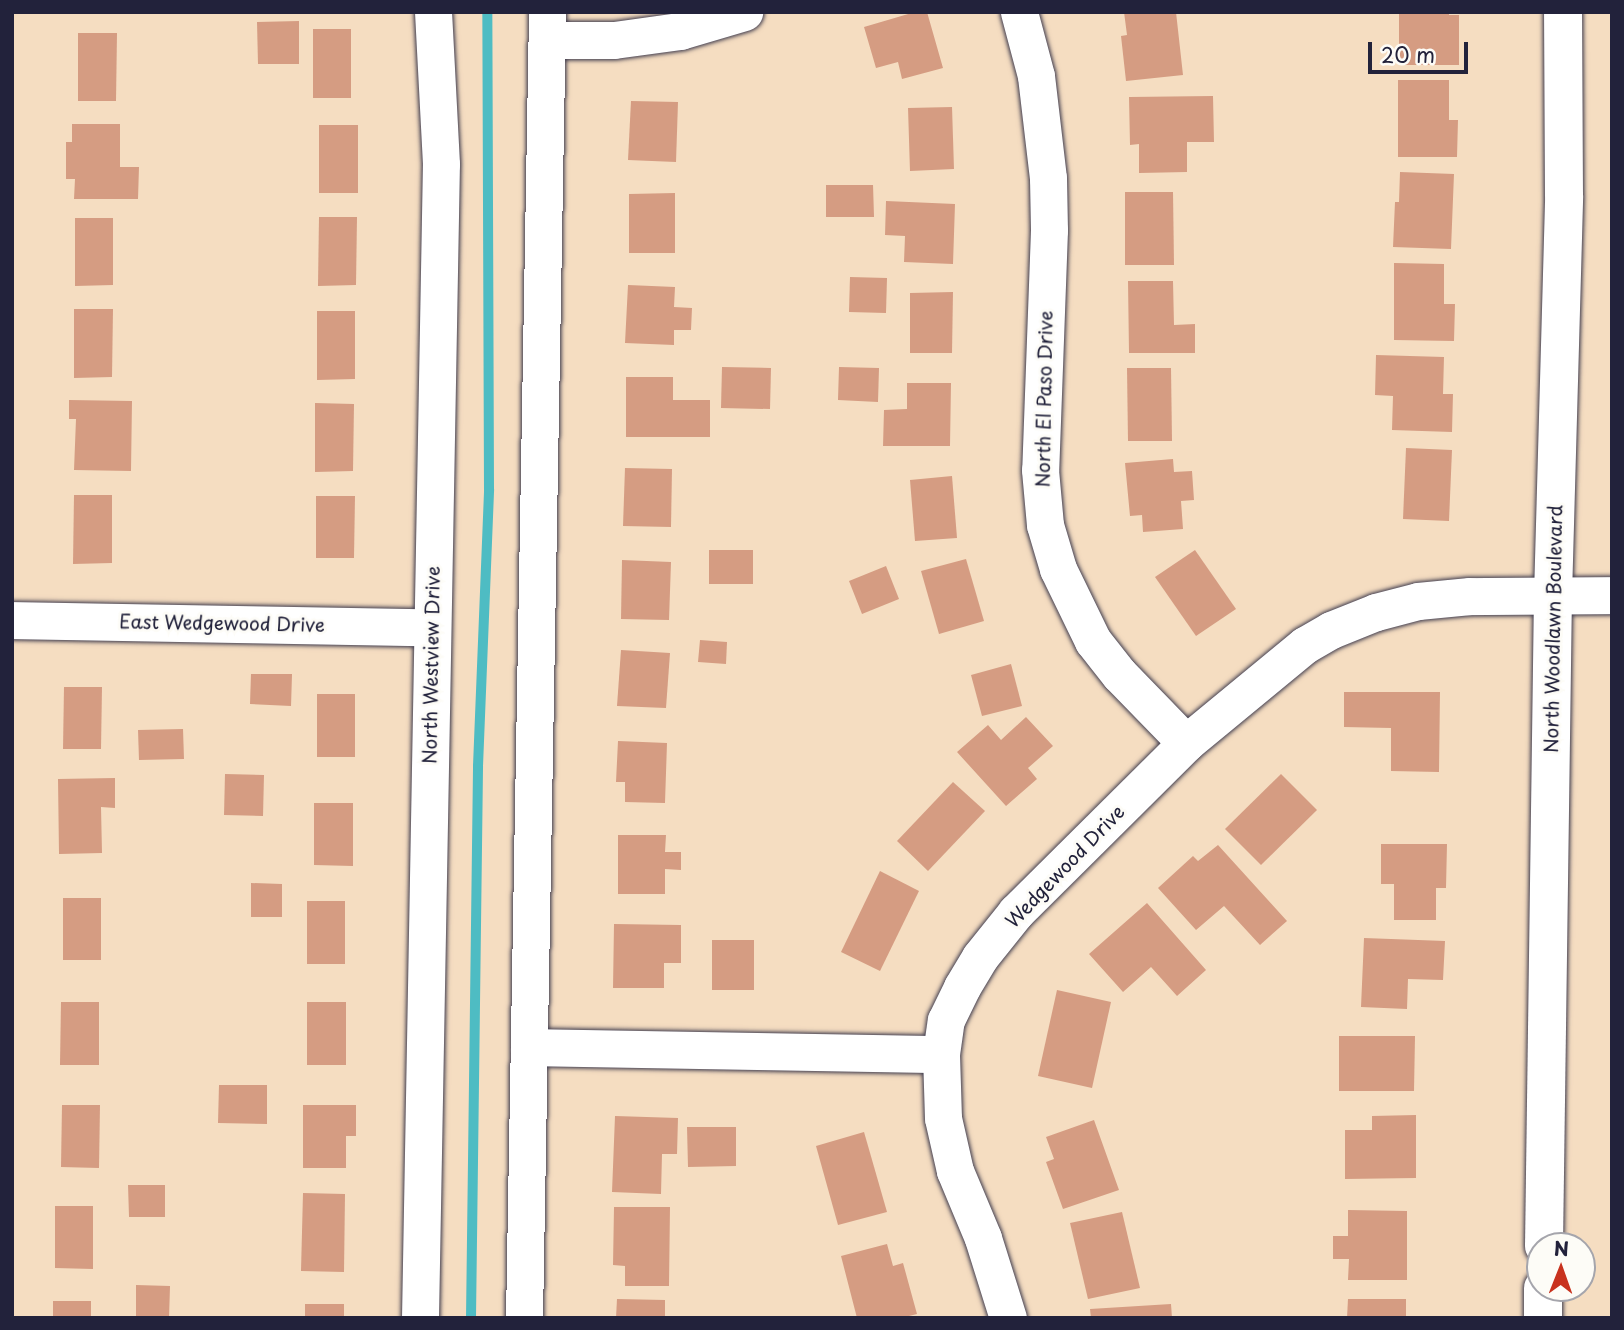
<!DOCTYPE html>
<style>
body{margin:0}
#map{position:relative;width:1624px;height:1330px;overflow:hidden;background:#f5ddc1;font-family:"Playpen Sans",sans-serif}
div>[style]{position:absolute}
[style*='--x']{left:calc(var(--x)*1px);top:calc(var(--y)*1px);width:calc(var(--w)*1px);rotate:calc(var(--a)*1deg)}
.stream>*{height:10px;margin:-5px;padding:0 5px;transform-origin:5px;border-radius:5px;background:#4ebcc3}
.building>*{inset:0;background:#d59c82}
.roads{filter:drop-shadow(0 0 2px #423e4f) drop-shadow(0 0 2px #423e4f)}
.minor>*{height:37px;margin:-18.5px;padding:0 18.5px;transform-origin:18.5px;border-radius:18.5px;background:#fff}
.tertiary>*{height:38px;margin:-19px;padding:0 19px;transform-origin:19px;border-radius:19px;background:#fff}
span{translate:-50% -50%;white-space:nowrap;text-align:center;line-height:1.15;-webkit-text-stroke:6px #fdfcf7;paint-order:stroke}
.street-label{font-size:19px;color:#22223b}
.frame{position:absolute;inset:0;border:14px solid #22223b;pointer-events:none}
.north{position:absolute;left:1526px;top:1232px;width:70px;height:70px;box-sizing:border-box;background:#fdfcf7;border:2px solid #a5a5ac;border-radius:50%;rotate:1deg;font-size:19px;font-weight:700;line-height:28px;text-align:center;color:#22223b}
.north::after{content:'';display:block;margin:auto;width:24px;height:32px;background:#c8321e;clip-path:polygon(50% 0,100% 100%,50% 72%,0 100%)}
.scale{position:absolute;left:1368px;top:42px;width:100px;height:32px;box-sizing:border-box;border:4px solid #22223b;border-top:0;padding-left:9px;font-size:21px;line-height:24px;white-space:nowrap;color:#22223b;-webkit-text-stroke:5px #fdfcf7;paint-order:stroke}
</style>
<div id="map">
<div class="stream">
<div style="--x:471;--y:1318;--w:552;--a:-89.27"></div>
<div style="--x:478;--y:766;--w:277;--a:-87.7"></div>
<div style="--x:489;--y:489;--w:477;--a:-90.2"></div>
</div>
<div class="building">
<div style="clip-path:polygon(915px 12px,927px 12px,943px 68px,902px 79px,898px 62px,876px 68px,864px 27px)"></div>
<div style="clip-path:polygon(1124px 12px,1176px 12px,1183px 75px,1126px 81px,1121px 36px,1127px 35px)"></div>
<div style="clip-path:polygon(1399px 12px,1449px 12px,1449px 15px,1459px 15px,1459px 65px,1399px 65px)"></div>
<div style="clip-path:polygon(299px 21px,299px 64px,258px 64px,257px 22px)"></div>
<div style="clip-path:polygon(313px 29px,351px 29px,351px 98px,313px 98px)"></div>
<div style="clip-path:polygon(78px 33px,117px 33px,116px 101px,78px 101px)"></div>
<div style="clip-path:polygon(1398px 80px,1449px 80px,1449px 120px,1458px 120px,1457px 157px,1398px 157px)"></div>
<div style="clip-path:polygon(1213px 96px,1214px 142px,1187px 142px,1187px 172px,1139px 173px,1139px 144px,1130px 145px,1129px 97px)"></div>
<div style="clip-path:polygon(631px 101px,678px 102px,676px 162px,628px 160px)"></div>
<div style="clip-path:polygon(952px 107px,954px 169px,910px 171px,908px 108px)"></div>
<div style="clip-path:polygon(72px 124px,120px 124px,120px 167px,139px 167px,138px 199px,74px 199px,75px 179px,66px 179px,66px 142px,72px 142px)"></div>
<div style="clip-path:polygon(319px 125px,358px 125px,358px 193px,319px 193px)"></div>
<div style="clip-path:polygon(1400px 172px,1454px 174px,1451px 249px,1393px 247px,1395px 202px,1399px 202px)"></div>
<div style="clip-path:polygon(826px 185px,873px 185px,874px 217px,826px 217px)"></div>
<div style="clip-path:polygon(1125px 192px,1173px 192px,1174px 265px,1125px 265px)"></div>
<div style="clip-path:polygon(675px 193px,675px 253px,629px 253px,629px 194px)"></div>
<div style="clip-path:polygon(886px 201px,955px 204px,953px 264px,904px 262px,905px 236px,885px 235px)"></div>
<div style="clip-path:polygon(319px 217px,357px 217px,356px 285px,318px 286px)"></div>
<div style="clip-path:polygon(75px 218px,113px 218px,113px 285px,75px 286px)"></div>
<div style="clip-path:polygon(1394px 263px,1444px 264px,1444px 304px,1455px 304px,1454px 341px,1394px 340px)"></div>
<div style="clip-path:polygon(850px 277px,887px 278px,886px 313px,849px 312px)"></div>
<div style="clip-path:polygon(1128px 281px,1173px 281px,1174px 325px,1195px 324px,1195px 353px,1129px 353px)"></div>
<div style="clip-path:polygon(628px 285px,675px 287px,674px 307px,692px 308px,691px 330px,674px 330px,674px 345px,625px 343px)"></div>
<div style="clip-path:polygon(953px 292px,952px 353px,910px 353px,910px 293px)"></div>
<div style="clip-path:polygon(74px 309px,113px 309px,112px 377px,74px 378px)"></div>
<div style="clip-path:polygon(317px 311px,355px 311px,355px 379px,317px 380px)"></div>
<div style="clip-path:polygon(1376px 355px,1444px 357px,1443px 394px,1453px 394px,1452px 432px,1392px 430px,1393px 396px,1375px 395px)"></div>
<div style="clip-path:polygon(722px 367px,771px 368px,770px 409px,721px 408px)"></div>
<div style="clip-path:polygon(839px 367px,879px 368px,878px 402px,838px 400px)"></div>
<div style="clip-path:polygon(1127px 368px,1171px 368px,1172px 441px,1128px 441px)"></div>
<div style="clip-path:polygon(626px 377px,673px 377px,673px 400px,710px 400px,710px 437px,626px 437px)"></div>
<div style="clip-path:polygon(907px 383px,951px 383px,950px 446px,883px 446px,884px 410px,907px 409px)"></div>
<div style="clip-path:polygon(69px 400px,132px 401px,131px 471px,74px 470px,76px 419px,69px 419px)"></div>
<div style="clip-path:polygon(315px 403px,354px 404px,353px 471px,315px 472px)"></div>
<div style="clip-path:polygon(1406px 448px,1452px 450px,1449px 521px,1403px 519px)"></div>
<div style="clip-path:polygon(1173px 459px,1174px 472px,1192px 471px,1194px 500px,1181px 501px,1183px 529px,1143px 532px,1142px 515px,1130px 516px,1125px 463px)"></div>
<div style="clip-path:polygon(625px 468px,672px 469px,671px 527px,623px 526px)"></div>
<div style="clip-path:polygon(952px 476px,957px 538px,915px 541px,910px 480px)"></div>
<div style="clip-path:polygon(74px 495px,112px 495px,112px 563px,73px 564px)"></div>
<div style="clip-path:polygon(316px 496px,355px 496px,354px 558px,316px 558px)"></div>
<div style="clip-path:polygon(709px 550px,753px 550px,753px 584px,709px 584px)"></div>
<div style="clip-path:polygon(1195px 550px,1236px 609px,1196px 636px,1155px 577px)"></div>
<div style="clip-path:polygon(966px 559px,984px 621px,939px 634px,921px 571px)"></div>
<div style="clip-path:polygon(622px 560px,671px 562px,669px 620px,621px 619px)"></div>
<div style="clip-path:polygon(886px 566px,899px 599px,862px 614px,849px 581px)"></div>
<div style="clip-path:polygon(700px 640px,727px 642px,726px 664px,698px 662px)"></div>
<div style="clip-path:polygon(621px 650px,670px 653px,666px 708px,617px 706px)"></div>
<div style="clip-path:polygon(1011px 664px,1022px 706px,982px 716px,971px 675px)"></div>
<div style="clip-path:polygon(251px 674px,292px 674px,291px 706px,250px 704px)"></div>
<div style="clip-path:polygon(64px 687px,102px 687px,101px 749px,63px 749px)"></div>
<div style="clip-path:polygon(1344px 692px,1440px 692px,1439px 772px,1391px 771px,1391px 728px,1344px 727px)"></div>
<div style="clip-path:polygon(317px 694px,355px 694px,355px 757px,317px 757px)"></div>
<div style="clip-path:polygon(1026px 717px,1053px 746px,1028px 768px,1037px 779px,1006px 806px,957px 752px,988px 725px,1001px 740px)"></div>
<div style="clip-path:polygon(183px 729px,184px 759px,139px 760px,138px 730px)"></div>
<div style="clip-path:polygon(618px 741px,667px 743px,665px 803px,625px 802px,625px 782px,616px 782px)"></div>
<div style="clip-path:polygon(225px 774px,264px 775px,263px 816px,224px 815px)"></div>
<div style="clip-path:polygon(1281px 774px,1317px 810px,1261px 865px,1225px 829px)"></div>
<div style="clip-path:polygon(115px 778px,115px 808px,101px 807px,102px 853px,59px 854px,58px 779px)"></div>
<div style="clip-path:polygon(953px 782px,985px 811px,928px 871px,897px 841px)"></div>
<div style="clip-path:polygon(314px 803px,353px 803px,353px 866px,314px 865px)"></div>
<div style="clip-path:polygon(618px 835px,666px 835px,665px 852px,681px 852px,681px 870px,665px 869px,665px 894px,618px 894px)"></div>
<div style="clip-path:polygon(1381px 844px,1447px 844px,1446px 888px,1436px 888px,1436px 920px,1394px 920px,1394px 884px,1381px 884px)"></div>
<div style="clip-path:polygon(1218px 845px,1287px 921px,1260px 945px,1224px 906px,1196px 930px,1158px 888px,1193px 856px,1198px 861px)"></div>
<div style="clip-path:polygon(880px 871px,919px 891px,880px 971px,841px 952px)"></div>
<div style="clip-path:polygon(251px 883px,282px 884px,282px 917px,251px 917px)"></div>
<div style="clip-path:polygon(63px 898px,101px 898px,101px 960px,63px 960px)"></div>
<div style="clip-path:polygon(307px 901px,345px 901px,345px 964px,307px 964px)"></div>
<div style="clip-path:polygon(1147px 903px,1206px 970px,1177px 996px,1151px 967px,1123px 992px,1089px 954px)"></div>
<div style="clip-path:polygon(614px 924px,681px 925px,681px 963px,664px 963px,664px 988px,613px 988px)"></div>
<div style="clip-path:polygon(1364px 938px,1445px 941px,1443px 980px,1408px 979px,1407px 1009px,1361px 1007px)"></div>
<div style="clip-path:polygon(712px 940px,754px 940px,754px 990px,712px 990px)"></div>
<div style="clip-path:polygon(1057px 990px,1111px 1002px,1092px 1088px,1038px 1076px)"></div>
<div style="clip-path:polygon(61px 1002px,99px 1002px,99px 1065px,60px 1065px)"></div>
<div style="clip-path:polygon(307px 1002px,346px 1002px,346px 1065px,307px 1065px)"></div>
<div style="clip-path:polygon(1339px 1036px,1415px 1036px,1414px 1091px,1339px 1091px)"></div>
<div style="clip-path:polygon(219px 1085px,267px 1085px,267px 1124px,218px 1123px)"></div>
<div style="clip-path:polygon(62px 1105px,100px 1105px,99px 1168px,61px 1167px)"></div>
<div style="clip-path:polygon(303px 1105px,356px 1105px,356px 1136px,346px 1136px,346px 1168px,303px 1168px)"></div>
<div style="clip-path:polygon(1416px 1115px,1416px 1178px,1345px 1179px,1345px 1130px,1372px 1130px,1372px 1116px)"></div>
<div style="clip-path:polygon(615px 1116px,678px 1118px,677px 1154px,662px 1154px,661px 1194px,612px 1192px)"></div>
<div style="clip-path:polygon(1094px 1120px,1119px 1190px,1063px 1209px,1046px 1162px,1054px 1159px,1046px 1137px)"></div>
<div style="clip-path:polygon(687px 1127px,736px 1127px,736px 1166px,688px 1167px)"></div>
<div style="clip-path:polygon(864px 1132px,887px 1212px,838px 1225px,816px 1146px)"></div>
<div style="clip-path:polygon(128px 1185px,165px 1185px,165px 1217px,129px 1217px)"></div>
<div style="clip-path:polygon(303px 1193px,345px 1194px,344px 1272px,301px 1271px)"></div>
<div style="clip-path:polygon(55px 1206px,93px 1206px,93px 1269px,55px 1268px)"></div>
<div style="clip-path:polygon(614px 1207px,670px 1207px,669px 1286px,625px 1286px,625px 1266px,613px 1265px)"></div>
<div style="clip-path:polygon(1348px 1210px,1407px 1211px,1407px 1280px,1348px 1280px,1349px 1259px,1333px 1259px,1333px 1236px,1348px 1236px)"></div>
<div style="clip-path:polygon(1122px 1212px,1140px 1288px,1088px 1299px,1070px 1223px)"></div>
<div style="clip-path:polygon(887px 1244px,893px 1266px,903px 1263px,917px 1314px,901px 1318px,857px 1318px,841px 1256px)"></div>
<div style="clip-path:polygon(136px 1285px,170px 1286px,169px 1318px,136px 1318px)"></div>
<div style="clip-path:polygon(617px 1299px,665px 1300px,665px 1318px,616px 1318px)"></div>
<div style="clip-path:polygon(1348px 1299px,1406px 1299px,1406px 1318px,1347px 1318px)"></div>
<div style="clip-path:polygon(53px 1301px,91px 1301px,91px 1318px,53px 1318px)"></div>
<div style="clip-path:polygon(305px 1304px,344px 1304px,344px 1318px,305px 1318px)"></div>
<div style="clip-path:polygon(1171px 1304px,1172px 1318px,1091px 1318px,1090px 1309px)"></div>
</div>
<div class="roads">
<div class="minor">
<div style="--x:1019;--y:12;--w:66;--a:75.1"></div>
<div style="--x:1036;--y:76;--w:103;--a:83.3"></div>
<div style="--x:1048;--y:178;--w:52;--a:88.9"></div>
<div style="--x:1049;--y:230;--w:240;--a:92.1"></div>
<div style="--x:1040;--y:470;--w:55;--a:84.8"></div>
<div style="--x:1045;--y:525;--w:46;--a:73.5"></div>
<div style="--x:1058;--y:569;--w:80;--a:64.1"></div>
<div style="--x:1093;--y:641;--w:42;--a:51.8"></div>
<div style="--x:1119;--y:674;--w:96;--a:45.8"></div>
<div style="--x:547;--y:40;--w:67;--a:0"></div>
<div style="--x:614;--y:40;--w:67;--a:-7.8"></div>
<div style="--x:680;--y:31;--w:67;--a:-16.5"></div>
<div style="--x:12;--y:620;--w:420;--a:1"></div>
<div style="--x:529;--y:1047;--w:412;--a:1"></div>
<div style="--x:420;--y:1318;--w:1154;--a:-88.96"></div>
<div style="--x:441;--y:164;--w:152;--a:-93"></div>
<div style="--x:524;--y:1318;--w:1306;--a:-88.99"></div>
<div style="--x:1008;--y:1318;--w:84;--a:-107.4"></div>
<div style="--x:983;--y:1238;--w:73;--a:-112.7"></div>
<div style="--x:955;--y:1171;--w:54;--a:-102.8"></div>
<div style="--x:943;--y:1118;--w:64;--a:-91.8"></div>
<div style="--x:941;--y:1054;--w:34;--a:-82"></div>
<div style="--x:946;--y:1020;--w:37;--a:-64"></div>
<div style="--x:962;--y:987;--w:35;--a:-59"></div>
<div style="--x:980;--y:957;--w:58;--a:-51.3"></div>
<div style="--x:1016;--y:912;--w:240;--a:-44.8"></div>
<div style="--x:1186;--y:743;--w:154;--a:-39.5"></div>
<div style="--x:1305;--y:645;--w:30;--a:-30"></div>
<div style="--x:1331;--y:630;--w:48;--a:-21.8"></div>
<div style="--x:1376;--y:612;--w:43;--a:-14.7"></div>
<div style="--x:1418;--y:601;--w:52;--a:-5.5"></div>
<div style="--x:1470;--y:596;--w:142;--a:-0.4"></div>
</div>
<div class="tertiary">
<div style="--x:1544;--y:1246;--w:650;--a:-89.21"></div>
<div style="--x:1553;--y:596;--w:400;--a:-88.4"></div>
<div style="--x:1564;--y:196;--w:184;--a:-90.3"></div>
<div style="--x:1543;--y:1318;--w:30;--a:-90"></div>
</div>
</div>
<div class="street-label">
<span style="left:1044px;top:399px;rotate:-89deg">North El Paso Drive</span>
<span style="left:222px;top:623px;rotate:1deg">East Wedgewood Drive</span>
<span style="left:1553px;top:629px;rotate:-89deg">North Woodlawn Boulevard</span>
<span style="left:431px;top:665px;rotate:-89deg">North Westview Drive</span>
<span style="left:1065px;top:866px;rotate:-46deg">Wedgewood Drive</span>
</div>
<div class="frame"></div>
<div class="north">N</div>
<div class="scale">20 m</div>
</div>
